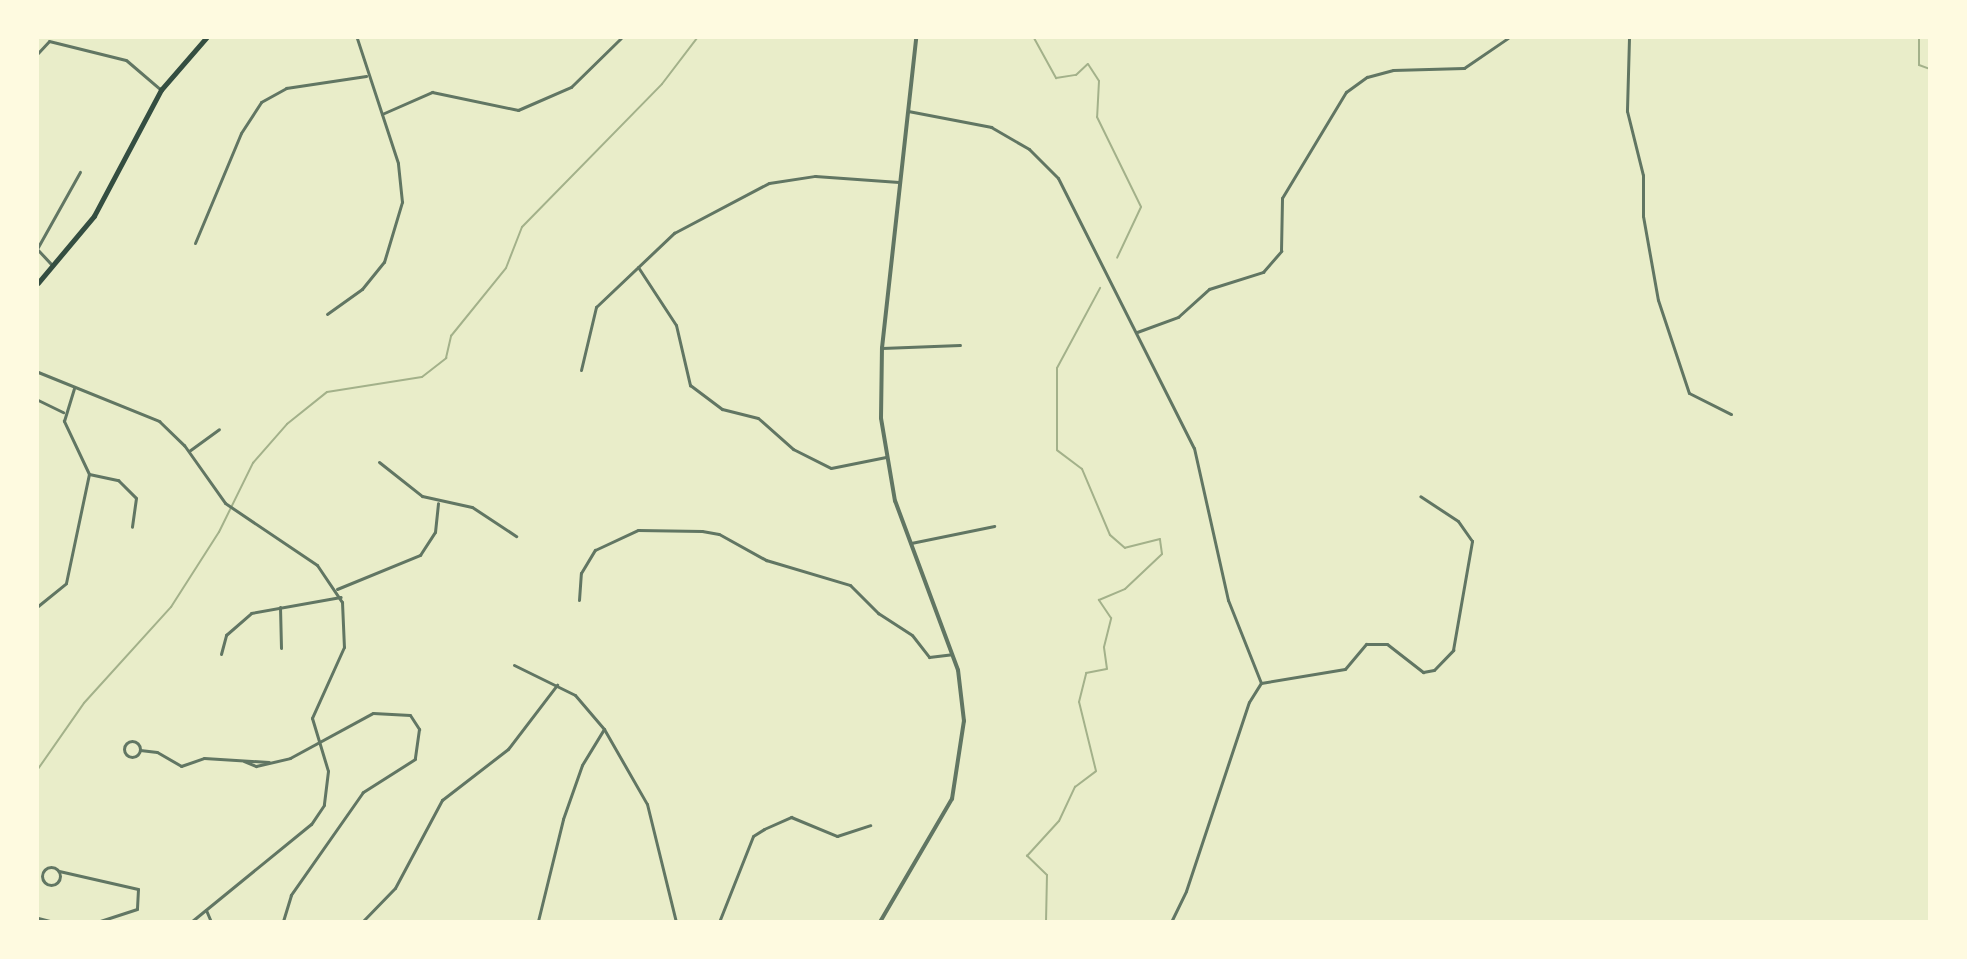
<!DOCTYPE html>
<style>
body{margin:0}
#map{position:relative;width:1967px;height:959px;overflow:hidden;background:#e9edc9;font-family:"Varela Round",sans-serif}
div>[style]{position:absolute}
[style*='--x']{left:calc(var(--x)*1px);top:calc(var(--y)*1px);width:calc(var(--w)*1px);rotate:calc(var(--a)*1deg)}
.stream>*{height:2px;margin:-1px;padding:0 1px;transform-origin:1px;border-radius:1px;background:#a3b18a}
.minor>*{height:3px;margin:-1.5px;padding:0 1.5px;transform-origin:1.5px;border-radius:1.5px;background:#617663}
.minor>.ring{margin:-1.5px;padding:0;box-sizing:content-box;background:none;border:3px solid #617663;border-radius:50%}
.tertiary>*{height:4px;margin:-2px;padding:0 2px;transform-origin:2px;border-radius:2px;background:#617663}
.secondary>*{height:4.5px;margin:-2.25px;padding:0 2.25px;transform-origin:2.25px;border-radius:2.25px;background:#344e41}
span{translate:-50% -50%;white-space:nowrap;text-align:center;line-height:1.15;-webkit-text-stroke:4.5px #fefae0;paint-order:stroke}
.frame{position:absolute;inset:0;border:39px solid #fefae0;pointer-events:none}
</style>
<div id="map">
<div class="stream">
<div style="--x:1034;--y:38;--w:46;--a:61.2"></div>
<div style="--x:1056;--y:78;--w:20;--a:-9"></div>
<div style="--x:1076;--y:75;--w:16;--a:-43"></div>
<div style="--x:1088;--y:64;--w:20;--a:57"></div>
<div style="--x:1099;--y:81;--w:36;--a:93"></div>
<div style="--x:1097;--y:117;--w:100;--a:63.9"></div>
<div style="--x:1141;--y:207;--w:56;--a:115.2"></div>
<div style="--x:1919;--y:38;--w:27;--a:90"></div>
<div style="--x:1919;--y:65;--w:12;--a:20"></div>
<div style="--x:38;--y:769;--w:80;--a:-55.1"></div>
<div style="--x:84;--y:703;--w:130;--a:-47.8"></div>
<div style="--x:171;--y:607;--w:89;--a:-57.4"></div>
<div style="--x:219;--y:532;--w:77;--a:-63.8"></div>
<div style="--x:253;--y:463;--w:52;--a:-48.9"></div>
<div style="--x:287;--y:424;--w:51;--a:-38.7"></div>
<div style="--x:327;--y:392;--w:96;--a:-9"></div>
<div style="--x:422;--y:377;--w:31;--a:-38"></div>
<div style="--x:446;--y:358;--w:23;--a:-77"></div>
<div style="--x:451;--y:336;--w:87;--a:-51"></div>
<div style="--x:506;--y:268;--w:44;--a:-68.7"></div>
<div style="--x:522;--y:227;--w:200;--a:-45.6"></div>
<div style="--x:662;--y:84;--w:58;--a:-52.7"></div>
<div style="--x:1046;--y:922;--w:47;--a:-88.8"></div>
<div style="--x:1047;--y:875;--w:28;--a:-136"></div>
<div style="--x:1027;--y:856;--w:47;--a:-47.6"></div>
<div style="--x:1059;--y:821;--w:38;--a:-65"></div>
<div style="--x:1075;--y:787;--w:26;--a:-37"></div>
<div style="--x:1096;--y:771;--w:71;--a:-103.8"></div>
<div style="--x:1079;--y:702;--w:30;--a:-76"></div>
<div style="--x:1086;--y:673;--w:21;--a:-11"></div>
<div style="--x:1107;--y:669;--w:22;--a:-98"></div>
<div style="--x:1104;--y:647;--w:30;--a:-76"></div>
<div style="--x:1111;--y:618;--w:22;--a:-124"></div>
<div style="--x:1099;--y:600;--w:28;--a:-23"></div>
<div style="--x:1125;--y:589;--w:51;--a:-43.4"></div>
<div style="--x:1162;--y:554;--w:15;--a:-98"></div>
<div style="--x:1160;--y:539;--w:36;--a:166"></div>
<div style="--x:1125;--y:548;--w:20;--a:-139"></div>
<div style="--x:1110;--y:535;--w:72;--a:-113"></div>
<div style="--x:1082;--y:469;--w:31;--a:-143"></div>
<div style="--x:1057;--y:450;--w:82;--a:-90"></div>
<div style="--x:1057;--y:368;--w:91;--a:-61.7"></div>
</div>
<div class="minor">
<div style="--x:1629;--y:38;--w:73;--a:91.6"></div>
<div style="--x:1627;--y:111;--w:66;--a:76"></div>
<div style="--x:1643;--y:175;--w:41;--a:90"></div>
<div style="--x:1643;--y:216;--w:85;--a:79.9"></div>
<div style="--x:1658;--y:300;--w:98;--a:71.6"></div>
<div style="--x:1689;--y:393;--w:47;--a:26.6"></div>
<div style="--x:38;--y:53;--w:16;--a:-47"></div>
<div style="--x:49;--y:41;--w:79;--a:13.9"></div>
<div style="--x:126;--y:60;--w:46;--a:40.6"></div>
<div style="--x:908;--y:111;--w:85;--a:10.9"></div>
<div style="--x:991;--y:127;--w:44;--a:30.1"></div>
<div style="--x:1029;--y:149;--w:41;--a:45"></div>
<div style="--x:1058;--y:178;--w:302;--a:63.3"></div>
<div style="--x:1194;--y:448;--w:156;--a:77.4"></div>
<div style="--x:1228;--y:600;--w:89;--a:68.3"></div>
<div style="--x:382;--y:114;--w:55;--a:-23.7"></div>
<div style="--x:432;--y:92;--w:88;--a:11.8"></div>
<div style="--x:518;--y:110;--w:58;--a:-23.5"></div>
<div style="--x:571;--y:87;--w:70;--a:-44.4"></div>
<div style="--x:195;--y:243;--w:119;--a:-67.3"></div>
<div style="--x:241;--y:133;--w:37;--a:-57"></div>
<div style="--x:261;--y:102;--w:29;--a:-29"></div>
<div style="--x:286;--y:88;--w:81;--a:-8.5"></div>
<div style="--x:38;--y:247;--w:86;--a:-60.8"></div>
<div style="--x:38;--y:250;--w:21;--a:47"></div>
<div style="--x:638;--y:267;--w:69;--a:56.8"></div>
<div style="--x:676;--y:325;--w:62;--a:76.9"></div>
<div style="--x:690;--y:385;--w:40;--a:37"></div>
<div style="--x:722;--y:409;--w:37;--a:14"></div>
<div style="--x:758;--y:418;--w:47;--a:41.5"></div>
<div style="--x:793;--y:449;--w:42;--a:26.6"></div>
<div style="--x:831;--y:468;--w:56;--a:-11.3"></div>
<div style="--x:327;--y:314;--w:43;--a:-35.5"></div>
<div style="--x:362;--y:289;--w:35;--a:-51"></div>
<div style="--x:384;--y:262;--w:63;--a:-73.3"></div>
<div style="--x:402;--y:202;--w:39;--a:-96"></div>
<div style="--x:398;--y:163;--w:132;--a:-108.2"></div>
<div style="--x:1137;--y:332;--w:44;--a:-20.1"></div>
<div style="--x:1178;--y:317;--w:42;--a:-42.1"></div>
<div style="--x:1209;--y:289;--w:57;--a:-17.5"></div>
<div style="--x:1263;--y:272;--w:28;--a:-49"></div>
<div style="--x:1281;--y:251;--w:53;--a:-88.9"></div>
<div style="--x:1282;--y:198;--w:124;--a:-58.9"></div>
<div style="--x:1346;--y:92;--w:26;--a:-36"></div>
<div style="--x:1367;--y:77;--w:27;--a:-15"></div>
<div style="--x:1393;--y:70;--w:71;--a:-1.6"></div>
<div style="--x:1464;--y:68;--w:53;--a:-34.3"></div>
<div style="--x:882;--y:348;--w:78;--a:-2.2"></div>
<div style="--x:581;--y:370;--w:65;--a:-76.6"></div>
<div style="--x:596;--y:307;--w:108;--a:-43.5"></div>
<div style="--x:674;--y:233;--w:107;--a:-27.8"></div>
<div style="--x:769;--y:183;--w:47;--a:-8.7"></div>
<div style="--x:815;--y:176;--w:84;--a:4.1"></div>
<div style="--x:38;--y:372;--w:131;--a:22"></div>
<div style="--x:159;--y:421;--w:35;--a:44"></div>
<div style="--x:184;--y:445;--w:71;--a:54.7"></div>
<div style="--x:225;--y:503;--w:111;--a:34"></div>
<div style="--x:317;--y:565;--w:45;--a:56"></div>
<div style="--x:342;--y:602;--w:45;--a:87.5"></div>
<div style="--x:344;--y:647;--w:78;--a:114.3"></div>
<div style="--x:312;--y:718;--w:55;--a:73.2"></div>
<div style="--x:328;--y:771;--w:34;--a:97"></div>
<div style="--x:324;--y:805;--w:23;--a:124"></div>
<div style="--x:311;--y:824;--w:155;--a:140.8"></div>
<div style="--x:38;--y:400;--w:28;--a:26"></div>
<div style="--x:189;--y:451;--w:37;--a:-36"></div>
<div style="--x:379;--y:462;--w:55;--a:38.3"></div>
<div style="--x:422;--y:496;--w:51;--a:12.4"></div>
<div style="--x:472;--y:507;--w:53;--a:33.4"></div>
<div style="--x:89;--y:474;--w:30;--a:12"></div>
<div style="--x:118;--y:480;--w:25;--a:45"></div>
<div style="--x:136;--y:498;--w:29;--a:98"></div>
<div style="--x:911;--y:543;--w:85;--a:-11.6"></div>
<div style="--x:337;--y:589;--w:90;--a:-22.3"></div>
<div style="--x:420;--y:555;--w:27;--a:-57"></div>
<div style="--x:435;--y:532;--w:29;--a:-84"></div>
<div style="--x:579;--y:600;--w:27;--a:-86"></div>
<div style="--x:581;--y:573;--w:27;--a:-59"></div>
<div style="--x:595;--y:550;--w:47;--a:-24.9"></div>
<div style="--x:638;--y:530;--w:64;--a:0.9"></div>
<div style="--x:702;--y:531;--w:17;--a:10"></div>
<div style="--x:719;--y:534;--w:54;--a:29"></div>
<div style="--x:766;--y:560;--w:88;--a:16.6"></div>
<div style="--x:850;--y:585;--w:40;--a:45"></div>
<div style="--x:878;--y:613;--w:40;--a:32.9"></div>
<div style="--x:912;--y:635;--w:28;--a:52"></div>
<div style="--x:929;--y:657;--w:23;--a:-7"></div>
<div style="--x:38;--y:606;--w:36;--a:-39"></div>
<div style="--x:66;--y:583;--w:111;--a:-78.1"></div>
<div style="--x:89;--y:474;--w:59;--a:-115.3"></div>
<div style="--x:64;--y:421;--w:34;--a:-73"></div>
<div style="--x:280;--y:607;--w:41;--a:88.6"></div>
<div style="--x:221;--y:654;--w:20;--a:-75"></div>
<div style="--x:226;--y:635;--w:33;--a:-41"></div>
<div style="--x:251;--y:613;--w:91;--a:-10.1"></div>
<div style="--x:514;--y:665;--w:68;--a:26.2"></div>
<div style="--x:575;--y:695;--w:45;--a:49.5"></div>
<div style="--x:604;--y:729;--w:86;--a:60.2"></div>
<div style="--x:647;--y:804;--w:122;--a:76.2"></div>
<div class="ring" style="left:124px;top:741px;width:13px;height:13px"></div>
<div style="--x:140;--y:750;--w:17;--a:7"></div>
<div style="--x:157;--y:752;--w:28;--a:30"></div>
<div style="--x:181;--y:766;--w:24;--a:-19"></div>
<div style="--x:204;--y:758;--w:65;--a:3.5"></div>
<div style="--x:244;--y:761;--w:13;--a:23"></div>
<div style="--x:256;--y:766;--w:35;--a:-13"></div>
<div style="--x:290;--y:758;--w:94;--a:-28.5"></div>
<div style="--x:373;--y:713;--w:37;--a:3"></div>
<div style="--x:410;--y:715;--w:17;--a:57"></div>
<div style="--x:419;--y:729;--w:30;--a:98"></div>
<div style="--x:415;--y:759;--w:62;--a:147.6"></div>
<div style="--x:363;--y:792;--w:126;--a:125"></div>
<div style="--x:291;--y:895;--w:28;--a:107"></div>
<div class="ring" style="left:42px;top:867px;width:15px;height:15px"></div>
<div style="--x:59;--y:871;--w:81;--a:12.8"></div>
<div style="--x:138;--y:889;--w:20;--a:93"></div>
<div style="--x:137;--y:909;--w:42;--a:162"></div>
<div style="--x:206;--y:910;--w:13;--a:67"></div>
<div style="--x:38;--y:918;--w:16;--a:14"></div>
<div style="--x:538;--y:921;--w:105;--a:-76.2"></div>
<div style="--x:563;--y:819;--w:57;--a:-70.6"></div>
<div style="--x:582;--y:765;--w:42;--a:-58.6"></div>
<div style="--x:362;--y:922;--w:47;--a:-45.9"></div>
<div style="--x:395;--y:888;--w:100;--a:-61.9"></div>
<div style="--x:442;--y:800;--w:83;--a:-37.7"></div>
<div style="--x:508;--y:749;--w:81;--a:-52.6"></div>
<div style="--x:719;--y:922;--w:92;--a:-68.4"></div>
<div style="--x:753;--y:836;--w:13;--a:-32"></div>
<div style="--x:764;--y:829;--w:30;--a:-24"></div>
<div style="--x:791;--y:817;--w:50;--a:22.4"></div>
<div style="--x:837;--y:836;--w:35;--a:-18"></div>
<div style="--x:1171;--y:922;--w:34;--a:-64"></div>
<div style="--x:1186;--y:891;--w:199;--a:-71.6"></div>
<div style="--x:1249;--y:702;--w:22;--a:-58"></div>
<div style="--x:1261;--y:683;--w:85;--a:-9.5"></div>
<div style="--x:1345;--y:669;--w:33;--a:-50"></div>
<div style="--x:1366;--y:644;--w:21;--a:0"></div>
<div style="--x:1387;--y:644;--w:46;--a:37.9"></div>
<div style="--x:1423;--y:672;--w:11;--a:-10"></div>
<div style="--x:1434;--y:670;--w:28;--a:-46"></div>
<div style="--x:1453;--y:650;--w:111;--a:-80.1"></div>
<div style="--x:1472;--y:541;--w:24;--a:-125"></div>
<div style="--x:1458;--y:521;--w:45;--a:-146.7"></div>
</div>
<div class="tertiary">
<div style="--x:880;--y:922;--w:143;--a:-59.7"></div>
<div style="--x:952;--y:799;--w:79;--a:-81.3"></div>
<div style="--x:964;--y:721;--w:51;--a:-96.7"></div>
<div style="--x:958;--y:670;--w:180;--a:-110.4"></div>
<div style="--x:895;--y:501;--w:84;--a:-99.6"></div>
<div style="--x:881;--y:418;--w:70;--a:-89.2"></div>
<div style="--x:882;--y:348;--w:312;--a:-83.7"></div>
</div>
<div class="secondary">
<div style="--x:38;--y:283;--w:87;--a:-50.1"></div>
<div style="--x:94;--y:216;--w:143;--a:-62"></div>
<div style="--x:161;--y:90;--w:69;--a:-49.1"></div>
</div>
<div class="frame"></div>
</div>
